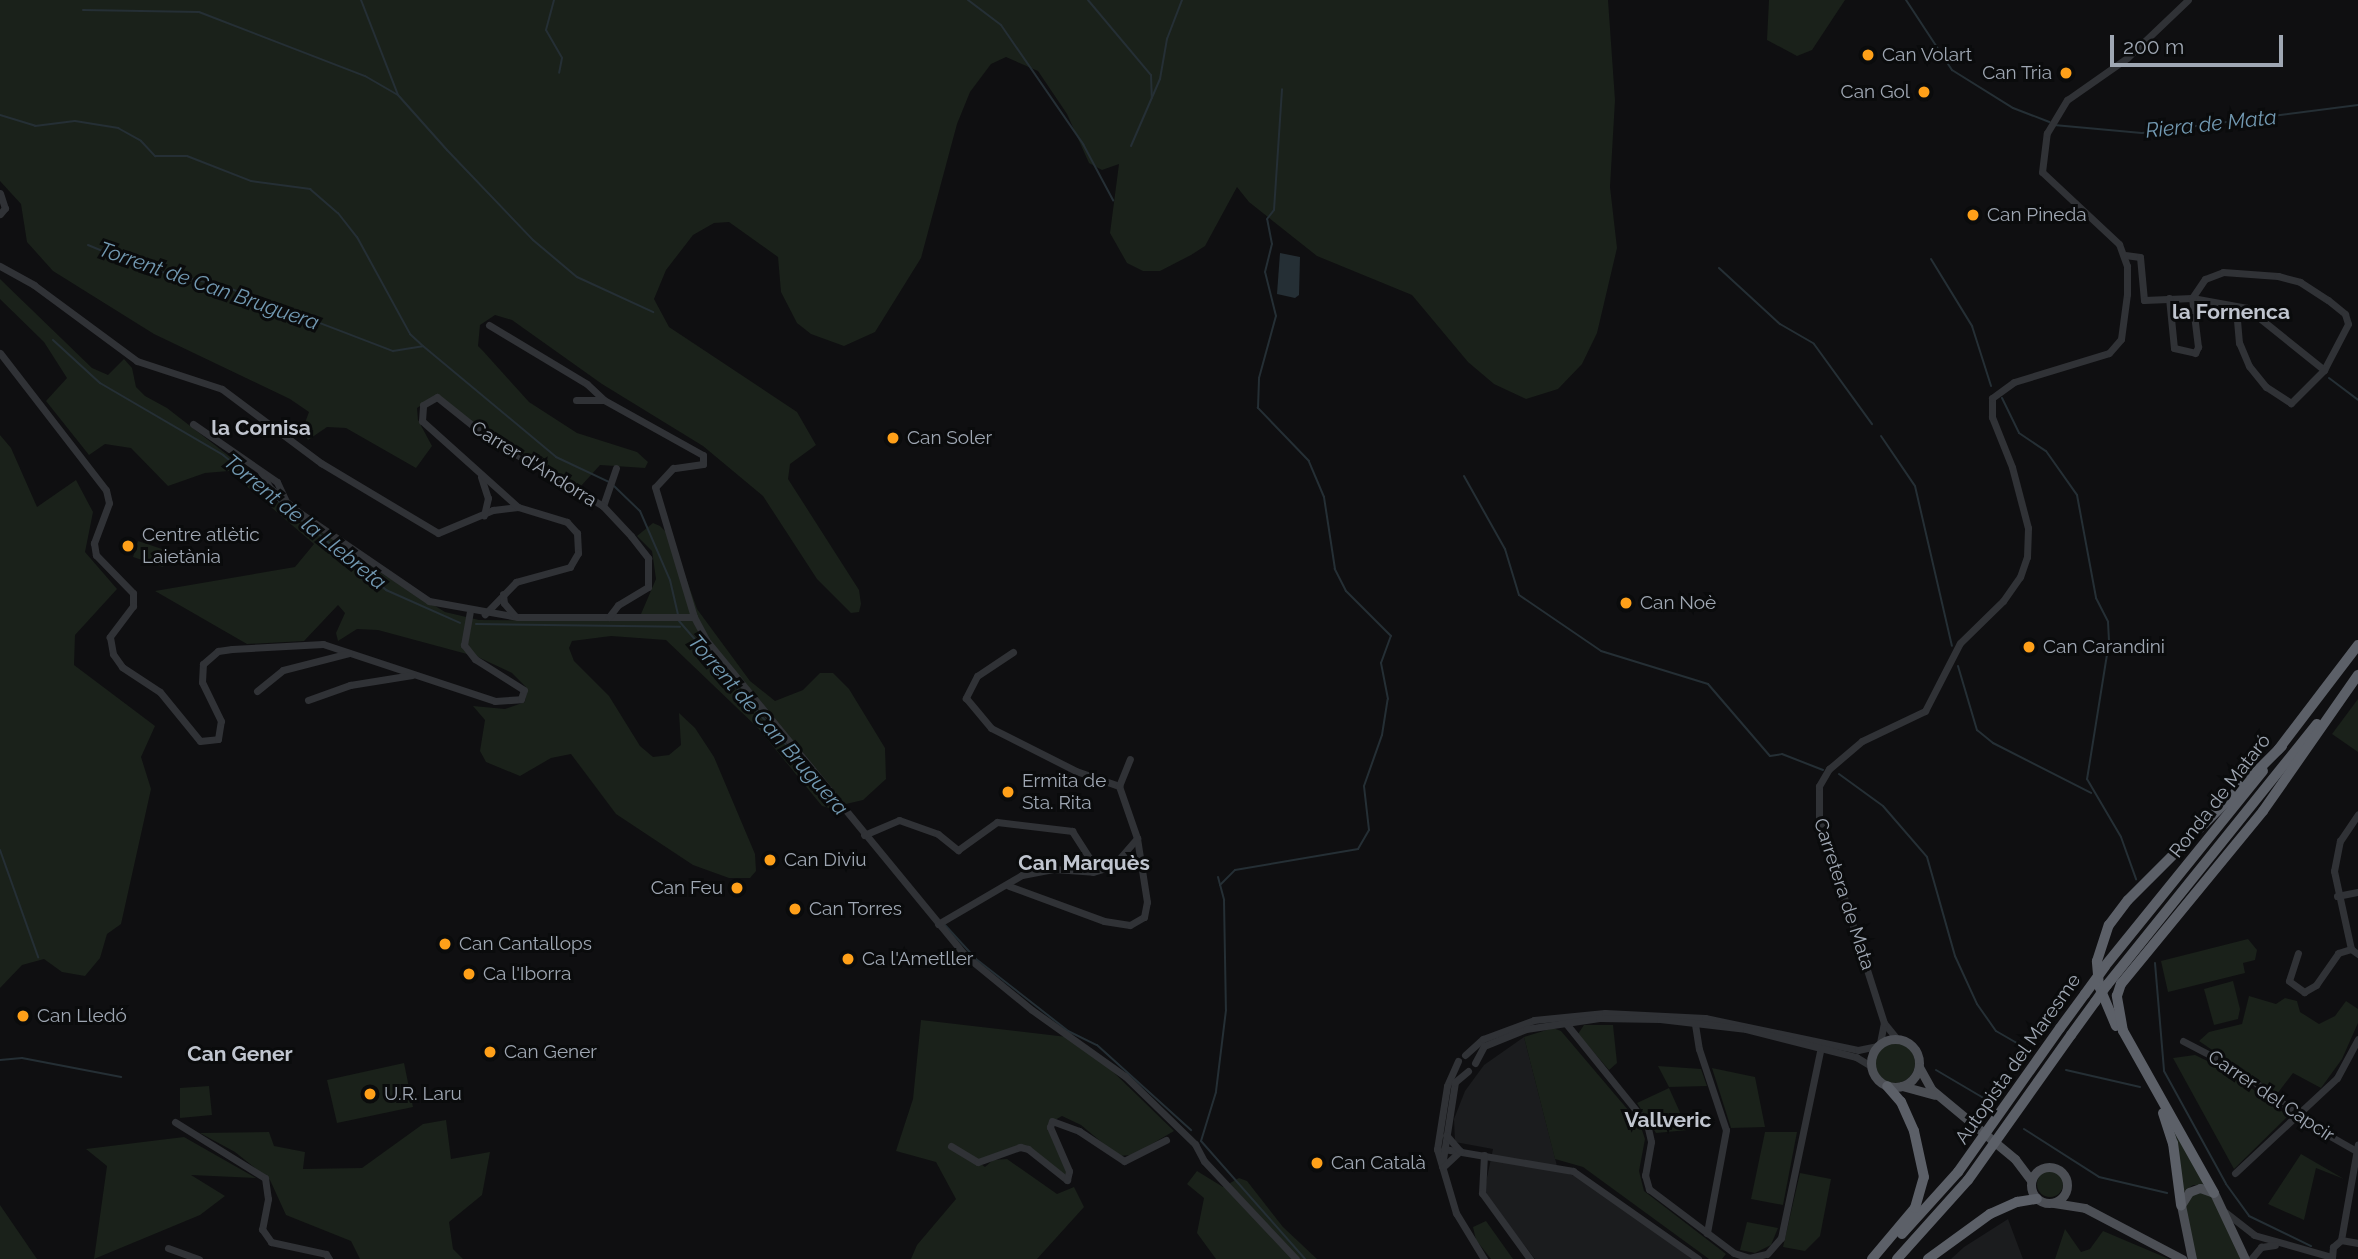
<!DOCTYPE html>
<meta charset="utf-8">
<style>
body{margin:0}
#map{position:relative;width:2358px;height:1259px;overflow:hidden;background:#0f0f11;font-family:Raleway,sans-serif}
div>[style]{position:absolute}
[style*='--x']{left:calc(var(--x)*1px);top:calc(var(--y)*1px);width:calc(var(--w)*1px);rotate:calc(var(--a)*1deg)}
.built>*{inset:0;background:#1b1c1e}
.green>*{inset:0;background:#1a211a}
.round{border-radius:50%}
.water>*{inset:0;background:#252f35}
.stream>*{height:2px;margin:-1px;padding:0 1px;transform-origin:1px;border-radius:1px;background:#252f35}
.minor>*{height:7px;margin:-3.5px;padding:0 3.5px;transform-origin:3.5px;border-radius:3.5px;background:#303236}
.major>*{height:9px;margin:-4.5px;padding:0 4.5px;transform-origin:4.5px;border-radius:4.5px;background:#4c4f55}
.major>.ring{margin:-4.5px;padding:0;box-sizing:content-box;background:none;border:9px solid #4c4f55;border-radius:50%}
.highway>*{height:10px;margin:-5px;padding:0 5px;transform-origin:5px;border-radius:5px;background:#5c6068}
.highway-bridge>*{height:10px;margin:-5px;padding:0 5px;transform-origin:5px;border-radius:5px;background:#5c6068}
.dots>*{width:19px;height:19px;translate:-50% -50%;box-sizing:border-box;border:4px solid #0a0b0c;border-radius:50%}
span{translate:-50% -50%;white-space:nowrap;text-align:center;line-height:1.15;-webkit-text-stroke:6px #0a0b0c;paint-order:stroke}
.poi-label{font-size:19px;color:#9fa7b3}
.left{translate:0 -50%;text-align:left}
.right{translate:-100% -50%;text-align:right}
.street-label{font-size:19px;color:#9fa7b3}
.water-label{font-size:21px;color:#7299b2;font-style:italic}
.neighbourhood-label{font-size:21px;color:#c0c5cf;font-weight:700}
.scale{position:absolute;left:2110px;top:35px;width:173px;height:32px;box-sizing:border-box;border:4px solid #9fa7b3;border-top:0;padding-left:9px;font-size:21px;line-height:24px;white-space:nowrap;color:#9fa7b3;-webkit-text-stroke:5px #0a0b0c;paint-order:stroke}
</style>
<div id="map">
<div class="built">
<div style="clip-path:polygon(1524px 1037px,1558px 1170px,1583px 1179px,1692px 1259px,1535px 1259px,1487px 1197px,1485px 1187px,1493px 1149px,1455px 1142px,1454px 1119px,1465px 1091px,1484px 1065px)"></div>
<div style="clip-path:polygon(2008px 1219px,2023px 1259px,1951px 1259px,1964px 1247px)"></div>
</div>
<div class="green">
<div style="clip-path:polygon(0 0,1608px 0,1615px 100px,1610px 187px,1617px 248px,1597px 333px,1582px 364px,1558px 389px,1526px 399px,1494px 384px,1468px 362px,1412px 295px,1317px 256px,1249px 202px,1237px 187px,1205px 246px,1191px 255px,1160px 271px,1143px 271px,1127px 263px,1110px 233px,1119px 164px,1102px 170px,1089px 163px,1067px 114px,1038px 71px,1006px 57px,991px 64px,970px 92px,957px 124px,921px 258px,875px 332px,844px 346px,811px 334px,797px 323px,781px 292px,778px 257px,729px 222px,714px 223px,693px 235px,666px 270px,654px 299px,669px 327px,797px 412px,816px 445px,790px 464px,788px 479px,859px 590px,861px 604px,859px 612px,851px 613px,817px 579px,763px 496px,703px 446px,602px 384px,512px 320px,495px 315px,480px 325px,478px 346px,483px 351px,529px 402px,577px 433px,637px 452px,648px 462px,645px 468px,600px 465px,581px 486px,473px 425px,435px 396px,417px 408px,418px 420px,432px 446px,416px 468px,346px 428px,327px 427px,308px 440px,302px 431px,309px 412px,290px 399px,154px 334px,53px 271px,27px 242px,21px 204px,0 181px)"></div>
<div style="clip-path:polygon(1769px 0,1845px 0,1812px 50px,1797px 56px,1767px 40px)"></div>
<div style="clip-path:polygon(0 279px,92px 368px,108px 375px,124px 359px,132px 368px,136px 387px,145px 396px,167px 408px,376px 570px,445px 612px,479px 620px,638px 621px,656px 579px,652px 551px,637px 536px,653px 523px,660px 526px,672px 538px,697px 609px,750px 681px,775px 701px,803px 690px,820px 673px,833px 673px,849px 689px,885px 748px,886px 779px,863px 800px,829px 808px,822px 806px,758px 728px,666px 640px,611px 636px,572px 641px,569px 648px,574px 661px,609px 696px,640px 746px,653px 757px,669px 755px,681px 745px,679px 713px,695px 728px,714px 757px,755px 854px,756px 871px,750px 878px,729px 878px,693px 865px,616px 814px,571px 754px,551px 758px,520px 776px,486px 762px,480px 751px,485px 720px,473px 706px,505px 709px,525px 702px,526px 687px,512px 673px,478px 657px,378px 630px,357px 629px,338px 641px,336px 633px,345px 613px,338px 605px,304px 641px,247px 644px,155px 591px,295px 567px,314px 544px,229px 471px,205px 473px,168px 486px,131px 448px,105px 444px,89px 455px,46px 401px,67px 378px,44px 342px,0 299px)"></div>
<div style="clip-path:polygon(0 435px,11px 448px,37px 507px,76px 480px,93px 512px,85px 552px,117px 589px,75px 635px,74px 665px,155px 726px,141px 757px,151px 789px,121px 924px,107px 934px,100px 958px,85px 976px,62px 972px,44px 959px,22px 965px,0 988px)"></div>
<div style="clip-path:polygon(138px 541px,168px 551px,163px 567px,133px 557px)"></div>
<div style="clip-path:polygon(2358px 699px,2358px 752px,2332px 734px)"></div>
<div style="clip-path:polygon(2248px 939px,2257px 950px,2255px 960px,2243px 963px,2245px 973px,2168px 992px,2161px 961px)"></div>
<div style="clip-path:polygon(2233px 981px,2240px 1009px,2238px 1019px,2214px 1025px,2204px 989px)"></div>
<div style="clip-path:polygon(2249px 996px,2276px 1004px,2285px 998px,2297px 1001px,2300px 1012px,2319px 1024px,2335px 1016px,2346px 1001px,2358px 1009px,2358px 1023px,2342px 1059px,2321px 1088px,2293px 1073px,2277px 1094px,2199px 1041px,2209px 1032px,2242px 1024px)"></div>
<div style="clip-path:polygon(921px 1020px,1067px 1037px,1102px 1061px,1174px 1131px,1133px 1155px,1118px 1156px,1081px 1125px,1062px 1116px,1048px 1124px,1070px 1176px,1067px 1180px,1019px 1146px,978px 1162px,985px 1167px,993px 1160px,1007px 1159px,1057px 1194px,1074px 1187px,1084px 1207px,1037px 1259px,911px 1259px,917px 1245px,956px 1199px,936px 1162px,896px 1151px,913px 1099px)"></div>
<div style="clip-path:polygon(1584px 1025px,1613px 1025px,1617px 1063px,1609px 1070px,1578px 1034px)"></div>
<div style="clip-path:polygon(1553px 1028px,1561px 1031px,1640px 1124px,1645px 1139px,1639px 1171px,1644px 1191px,1726px 1254px,1722px 1259px,1709px 1259px,1583px 1167px,1555px 1159px,1524px 1037px)"></div>
<div class="round" style="left:1875px;top:1043px;width:40px;height:40px"></div>
<div style="clip-path:polygon(2195px 1055px,2230px 1072px,2288px 1116px,2234px 1169px,2173px 1058px)"></div>
<div style="clip-path:polygon(404px 1063px,413px 1107px,337px 1123px,327px 1080px)"></div>
<div style="clip-path:polygon(1658px 1066px,1701px 1069px,1707px 1086px,1669px 1087px)"></div>
<div style="clip-path:polygon(1712px 1068px,1755px 1077px,1765px 1127px,1731px 1128px)"></div>
<div style="clip-path:polygon(209px 1086px,212px 1115px,180px 1118px,180px 1088px)"></div>
<div style="clip-path:polygon(1669px 1088px,1688px 1130px,1656px 1133px,1637px 1103px)"></div>
<div style="clip-path:polygon(446px 1120px,451px 1159px,490px 1152px,482px 1195px,449px 1222px,453px 1249px,463px 1259px,360px 1259px,351px 1241px,286px 1215px,270px 1180px,235px 1152px,200px 1133px,269px 1132px,274px 1146px,305px 1152px,303px 1169px,362px 1168px,423px 1124px)"></div>
<div style="clip-path:polygon(2171px 1123px,2206px 1185px,2193px 1185px,2183px 1193px)"></div>
<div style="clip-path:polygon(1765px 1132px,1797px 1132px,1783px 1205px,1751px 1199px)"></div>
<div style="clip-path:polygon(184px 1137px,256px 1178px,191px 1175px,225px 1196px,200px 1215px,94px 1259px,107px 1166px,86px 1149px)"></div>
<div style="clip-path:polygon(2301px 1154px,2344px 1179px,2316px 1168px,2304px 1220px,2268px 1204px)"></div>
<div style="clip-path:polygon(1197px 1171px,1223px 1187px,1239px 1178px,1247px 1181px,1283px 1227px,1317px 1259px,1216px 1259px,1197px 1233px,1204px 1198px,1187px 1184px)"></div>
<div class="round" style="left:2037px;top:1171px;width:26px;height:26px"></div>
<div style="clip-path:polygon(1800px 1173px,1831px 1179px,1820px 1236px,1805px 1251px,1783px 1247px)"></div>
<div style="clip-path:polygon(2196px 1191px,2212px 1196px,2242px 1259px,2195px 1259px,2184px 1217px,2186px 1199px)"></div>
<div style="clip-path:polygon(0 1205px,37px 1259px,0 1259px)"></div>
<div style="clip-path:polygon(1486px 1221px,1513px 1259px,1491px 1259px,1476px 1240px,1473px 1227px)"></div>
<div style="clip-path:polygon(1747px 1222px,1778px 1228px,1771px 1245px,1755px 1253px,1740px 1250px)"></div>
<div style="clip-path:polygon(2065px 1229px,2081px 1252px,2090px 1249px,2103px 1231px,2169px 1259px,2055px 1259px)"></div>
</div>
<div class="water">
<div style="clip-path:polygon(1280px 253px,1300px 257px,1299px 295px,1295px 298px,1277px 294px)"></div>
</div>
<div class="stream">
<div style="--x:361;--y:0;--w:102;--a:68.7"></div>
<div style="--x:398;--y:95;--w:74;--a:48.3"></div>
<div style="--x:447;--y:150;--w:124;--a:46.3"></div>
<div style="--x:533;--y:240;--w:57;--a:40.1"></div>
<div style="--x:577;--y:277;--w:84;--a:24.7"></div>
<div style="--x:554;--y:0;--w:31;--a:105"></div>
<div style="--x:546;--y:30;--w:32;--a:60"></div>
<div style="--x:562;--y:58;--w:15;--a:101"></div>
<div style="--x:968;--y:0;--w:41;--a:37.1"></div>
<div style="--x:1001;--y:25;--w:145;--a:55.4"></div>
<div style="--x:1083;--y:144;--w:64;--a:61.8"></div>
<div style="--x:1088;--y:0;--w:98;--a:50"></div>
<div style="--x:1151;--y:75;--w:23;--a:88"></div>
<div style="--x:1906;--y:0;--w:84;--a:56.7"></div>
<div style="--x:1952;--y:70;--w:72;--a:31.9"></div>
<div style="--x:2013;--y:108;--w:39;--a:21"></div>
<div style="--x:83;--y:10;--w:116;--a:1"></div>
<div style="--x:199;--y:12;--w:178;--a:21.1"></div>
<div style="--x:365;--y:76;--w:38;--a:30"></div>
<div style="--x:0;--y:115;--w:37;--a:17"></div>
<div style="--x:35;--y:126;--w:40;--a:-7.1"></div>
<div style="--x:75;--y:121;--w:44;--a:9.2"></div>
<div style="--x:118;--y:128;--w:26;--a:29"></div>
<div style="--x:141;--y:141;--w:21;--a:47"></div>
<div style="--x:155;--y:156;--w:32;--a:0"></div>
<div style="--x:187;--y:156;--w:69;--a:21.3"></div>
<div style="--x:251;--y:181;--w:60;--a:7.7"></div>
<div style="--x:310;--y:189;--w:37;--a:41"></div>
<div style="--x:338;--y:213;--w:31;--a:52"></div>
<div style="--x:357;--y:237;--w:111;--a:61.3"></div>
<div style="--x:410;--y:334;--w:18;--a:43"></div>
<div style="--x:2054;--y:125;--w:88;--a:5.2"></div>
<div style="--x:2142;--y:133;--w:218;--a:-7.4"></div>
<div style="--x:1131;--y:146;--w:73;--a:-66.6"></div>
<div style="--x:1160;--y:79;--w:41;--a:-80.1"></div>
<div style="--x:1167;--y:39;--w:42;--a:-69"></div>
<div style="--x:88;--y:245;--w:57;--a:22.5"></div>
<div style="--x:141;--y:267;--w:87;--a:13.2"></div>
<div style="--x:226;--y:287;--w:179;--a:21"></div>
<div style="--x:393;--y:351;--w:30;--a:-9"></div>
<div style="--x:423;--y:346;--w:173;--a:39.8"></div>
<div style="--x:556;--y:457;--w:59;--a:25.3"></div>
<div style="--x:1931;--y:259;--w:79;--a:58.5"></div>
<div style="--x:1972;--y:326;--w:63;--a:72.4"></div>
<div style="--x:1719;--y:268;--w:83;--a:42.6"></div>
<div style="--x:1780;--y:324;--w:39;--a:30"></div>
<div style="--x:1814;--y:344;--w:99;--a:54.1"></div>
<div style="--x:53;--y:340;--w:64;--a:42.5"></div>
<div style="--x:100;--y:383;--w:143;--a:30.3"></div>
<div style="--x:223;--y:455;--w:212;--a:39.6"></div>
<div style="--x:386;--y:590;--w:81;--a:24"></div>
<div style="--x:2329;--y:378;--w:36;--a:37"></div>
<div style="--x:2002;--y:398;--w:39;--a:64"></div>
<div style="--x:2019;--y:433;--w:32;--a:34"></div>
<div style="--x:2046;--y:451;--w:54;--a:54.8"></div>
<div style="--x:2077;--y:495;--w:105;--a:79.5"></div>
<div style="--x:2096;--y:598;--w:27;--a:63"></div>
<div style="--x:2108;--y:622;--w:20;--a:87"></div>
<div style="--x:2109;--y:642;--w:139;--a:99.1"></div>
<div style="--x:2087;--y:779;--w:67;--a:59.6"></div>
<div style="--x:2121;--y:837;--w:45;--a:70.3"></div>
<div style="--x:1881;--y:436;--w:60;--a:55.8"></div>
<div style="--x:1915;--y:486;--w:164;--a:77"></div>
<div style="--x:1464;--y:476;--w:84;--a:60.7"></div>
<div style="--x:1505;--y:549;--w:48;--a:73.1"></div>
<div style="--x:1519;--y:595;--w:99;--a:34.3"></div>
<div style="--x:1601;--y:651;--w:112;--a:17.1"></div>
<div style="--x:1708;--y:684;--w:95;--a:49.3"></div>
<div style="--x:1770;--y:756;--w:12;--a:-9"></div>
<div style="--x:1782;--y:754;--w:44;--a:21.3"></div>
<div style="--x:614;--y:486;--w:36;--a:44"></div>
<div style="--x:640;--y:511;--w:75;--a:66.5"></div>
<div style="--x:670;--y:580;--w:37;--a:77"></div>
<div style="--x:679;--y:621;--w:206;--a:49.1"></div>
<div style="--x:476;--y:624;--w:204;--a:0.8"></div>
<div style="--x:1958;--y:666;--w:67;--a:73.5"></div>
<div style="--x:1977;--y:730;--w:21;--a:39"></div>
<div style="--x:1993;--y:743;--w:110;--a:27"></div>
<div style="--x:1839;--y:774;--w:54;--a:36"></div>
<div style="--x:1883;--y:806;--w:67;--a:49.2"></div>
<div style="--x:1927;--y:857;--w:103;--a:74.2"></div>
<div style="--x:1955;--y:956;--w:53;--a:65.4"></div>
<div style="--x:1977;--y:1004;--w:33;--a:55"></div>
<div style="--x:1996;--y:1031;--w:39;--a:30"></div>
<div style="--x:0;--y:850;--w:114;--a:70.4"></div>
<div style="--x:1218;--y:877;--w:24;--a:75"></div>
<div style="--x:1224;--y:900;--w:110;--a:89"></div>
<div style="--x:1226;--y:1010;--w:83;--a:97"></div>
<div style="--x:1216;--y:1092;--w:51;--a:107"></div>
<div style="--x:1201;--y:1141;--w:157;--a:48.6"></div>
<div style="--x:1220;--y:885;--w:21;--a:-45"></div>
<div style="--x:1235;--y:870;--w:125;--a:-9.7"></div>
<div style="--x:1358;--y:849;--w:22;--a:-60"></div>
<div style="--x:1369;--y:830;--w:44;--a:-96.5"></div>
<div style="--x:1364;--y:786;--w:54;--a:-70.6"></div>
<div style="--x:1382;--y:735;--w:36;--a:-81"></div>
<div style="--x:1388;--y:699;--w:37;--a:-101"></div>
<div style="--x:1381;--y:663;--w:29;--a:-70"></div>
<div style="--x:1391;--y:636;--w:64;--a:-135"></div>
<div style="--x:1346;--y:591;--w:25;--a:-117"></div>
<div style="--x:1335;--y:569;--w:73;--a:-98.7"></div>
<div style="--x:1324;--y:497;--w:39;--a:-113"></div>
<div style="--x:1309;--y:461;--w:74;--a:-133.9"></div>
<div style="--x:1258;--y:408;--w:30;--a:-88"></div>
<div style="--x:1259;--y:378;--w:64;--a:-74.7"></div>
<div style="--x:1276;--y:316;--w:45;--a:-104"></div>
<div style="--x:1265;--y:272;--w:29;--a:-76"></div>
<div style="--x:1272;--y:244;--w:25;--a:-101"></div>
<div style="--x:1267;--y:219;--w:11;--a:-52"></div>
<div style="--x:1274;--y:210;--w:121;--a:-86.2"></div>
<div style="--x:945;--y:925;--w:46;--a:47.6"></div>
<div style="--x:976;--y:959;--w:117;--a:38"></div>
<div style="--x:1068;--y:1031;--w:32;--a:26"></div>
<div style="--x:1097;--y:1045;--w:127;--a:42.1"></div>
<div style="--x:2155;--y:963;--w:108;--a:85.2"></div>
<div style="--x:2164;--y:1071;--w:129;--a:61.2"></div>
<div style="--x:2226;--y:1184;--w:39;--a:54"></div>
<div style="--x:2249;--y:1216;--w:69;--a:25.8"></div>
<div style="--x:0;--y:1060;--w:22;--a:-5"></div>
<div style="--x:22;--y:1058;--w:101;--a:10.9"></div>
<div style="--x:1936;--y:1070;--w:65;--a:30.5"></div>
<div style="--x:2066;--y:1070;--w:76;--a:12.9"></div>
<div style="--x:2024;--y:1129;--w:89;--a:32.6"></div>
<div style="--x:2099;--y:1177;--w:70;--a:13.2"></div>
</div>
<div class="minor">
<div style="--x:0;--y:193;--w:16;--a:72"></div>
<div style="--x:5;--y:208;--w:8;--a:130"></div>
<div style="--x:2125;--y:255;--w:15;--a:8"></div>
<div style="--x:2140;--y:257;--w:43;--a:84.7"></div>
<div style="--x:2144;--y:300;--w:48;--a:-2.4"></div>
<div style="--x:2192;--y:298;--w:56;--a:10.3"></div>
<div style="--x:2247;--y:308;--w:99;--a:38.8"></div>
<div style="--x:0;--y:266;--w:39;--a:29"></div>
<div style="--x:34;--y:285;--w:128;--a:36.4"></div>
<div style="--x:137;--y:361;--w:89;--a:18.2"></div>
<div style="--x:222;--y:389;--w:124;--a:36.8"></div>
<div style="--x:321;--y:463;--w:136;--a:30.9"></div>
<div style="--x:438;--y:533;--w:60;--a:-22.7"></div>
<div style="--x:493;--y:510;--w:25;--a:-7"></div>
<div style="--x:518;--y:507;--w:51;--a:17"></div>
<div style="--x:567;--y:522;--w:15;--a:48"></div>
<div style="--x:577;--y:533;--w:20;--a:87"></div>
<div style="--x:578;--y:553;--w:16;--a:120"></div>
<div style="--x:570;--y:567;--w:56;--a:164.5"></div>
<div style="--x:516;--y:582;--w:45;--a:134.1"></div>
<div style="--x:2169;--y:298;--w:50;--a:84.3"></div>
<div style="--x:2174;--y:348;--w:22;--a:13"></div>
<div style="--x:2195;--y:353;--w:7;--a:-63"></div>
<div style="--x:2198;--y:347;--w:49;--a:-97"></div>
<div style="--x:2192;--y:298;--w:23;--a:-56"></div>
<div style="--x:2205;--y:279;--w:19;--a:-21"></div>
<div style="--x:2223;--y:272;--w:55;--a:4.2"></div>
<div style="--x:2278;--y:276;--w:23;--a:15"></div>
<div style="--x:2300;--y:282;--w:33;--a:33"></div>
<div style="--x:2328;--y:300;--w:22;--a:39"></div>
<div style="--x:2345;--y:314;--w:10;--a:73"></div>
<div style="--x:2348;--y:324;--w:52;--a:117.6"></div>
<div style="--x:2324;--y:370;--w:47;--a:135"></div>
<div style="--x:2291;--y:403;--w:30;--a:-147"></div>
<div style="--x:2266;--y:387;--w:27;--a:-129"></div>
<div style="--x:2249;--y:366;--w:25;--a:-113"></div>
<div style="--x:2239;--y:343;--w:36;--a:-95"></div>
<div style="--x:489;--y:325;--w:114;--a:31"></div>
<div style="--x:587;--y:384;--w:23;--a:43"></div>
<div style="--x:604;--y:400;--w:113;--a:29.1"></div>
<div style="--x:703;--y:455;--w:9;--a:90"></div>
<div style="--x:703;--y:464;--w:30;--a:172"></div>
<div style="--x:673;--y:468;--w:26;--a:133"></div>
<div style="--x:655;--y:487;--w:136;--a:73.3"></div>
<div style="--x:694;--y:617;--w:26;--a:62"></div>
<div style="--x:706;--y:640;--w:409;--a:50.6"></div>
<div style="--x:966;--y:956;--w:85;--a:39.3"></div>
<div style="--x:1032;--y:1010;--w:114;--a:35.4"></div>
<div style="--x:1125;--y:1076;--w:98;--a:44.2"></div>
<div style="--x:1195;--y:1144;--w:19;--a:62"></div>
<div style="--x:1204;--y:1161;--w:134;--a:46.8"></div>
<div style="--x:0;--y:353;--w:173;--a:52.3"></div>
<div style="--x:106;--y:490;--w:13;--a:77"></div>
<div style="--x:109;--y:503;--w:43;--a:110.6"></div>
<div style="--x:94;--y:543;--w:12;--a:81"></div>
<div style="--x:96;--y:555;--w:53;--a:45.8"></div>
<div style="--x:133;--y:593;--w:13;--a:90"></div>
<div style="--x:133;--y:606;--w:39;--a:127"></div>
<div style="--x:110;--y:637;--w:17;--a:80"></div>
<div style="--x:113;--y:654;--w:16;--a:55"></div>
<div style="--x:122;--y:667;--w:45;--a:33.3"></div>
<div style="--x:160;--y:692;--w:63;--a:50.8"></div>
<div style="--x:200;--y:741;--w:18;--a:-6"></div>
<div style="--x:218;--y:739;--w:18;--a:-81"></div>
<div style="--x:221;--y:721;--w:43;--a:-116"></div>
<div style="--x:202;--y:682;--w:18;--a:-87"></div>
<div style="--x:203;--y:664;--w:20;--a:-41"></div>
<div style="--x:218;--y:651;--w:14;--a:-8"></div>
<div style="--x:232;--y:649;--w:91;--a:-3.1"></div>
<div style="--x:323;--y:644;--w:181;--a:18.3"></div>
<div style="--x:495;--y:701;--w:26;--a:-4"></div>
<div style="--x:521;--y:699;--w:9;--a:-72"></div>
<div style="--x:524;--y:690;--w:58;--a:-147.7"></div>
<div style="--x:475;--y:659;--w:18;--a:-128"></div>
<div style="--x:464;--y:645;--w:34;--a:-80"></div>
<div style="--x:576;--y:400;--w:27;--a:0"></div>
<div style="--x:193;--y:424;--w:102;--a:34.6"></div>
<div style="--x:277;--y:482;--w:19;--a:65"></div>
<div style="--x:261;--y:472;--w:18;--a:61"></div>
<div style="--x:270;--y:488;--w:35;--a:40"></div>
<div style="--x:297;--y:511;--w:160;--a:34.3"></div>
<div style="--x:429;--y:601;--w:90;--a:10.2"></div>
<div style="--x:518;--y:617;--w:176;--a:0"></div>
<div style="--x:481;--y:477;--w:22;--a:72"></div>
<div style="--x:488;--y:498;--w:18;--a:103"></div>
<div style="--x:603;--y:506;--w:40;--a:-71.1"></div>
<div style="--x:518;--y:507;--w:129;--a:-138.1"></div>
<div style="--x:422;--y:421;--w:16;--a:-86"></div>
<div style="--x:423;--y:405;--w:16;--a:-30"></div>
<div style="--x:437;--y:397;--w:64;--a:38.7"></div>
<div style="--x:487;--y:437;--w:135;--a:30.7"></div>
<div style="--x:603;--y:506;--w:41;--a:47"></div>
<div style="--x:631;--y:536;--w:28;--a:52"></div>
<div style="--x:648;--y:558;--w:29;--a:90"></div>
<div style="--x:648;--y:587;--w:35;--a:149"></div>
<div style="--x:618;--y:605;--w:15;--a:127"></div>
<div style="--x:503;--y:594;--w:9;--a:84"></div>
<div style="--x:504;--y:603;--w:17;--a:50"></div>
<div style="--x:1013;--y:652;--w:43;--a:146.3"></div>
<div style="--x:977;--y:676;--w:25;--a:117"></div>
<div style="--x:966;--y:698;--w:39;--a:50"></div>
<div style="--x:991;--y:728;--w:95;--a:26.8"></div>
<div style="--x:1076;--y:771;--w:46;--a:19.2"></div>
<div style="--x:257;--y:691;--w:33;--a:-39"></div>
<div style="--x:283;--y:670;--w:68;--a:-14.4"></div>
<div style="--x:308;--y:700;--w:45;--a:-19.7"></div>
<div style="--x:350;--y:685;--w:63;--a:-9.2"></div>
<div style="--x:864;--y:835;--w:38;--a:-23"></div>
<div style="--x:899;--y:820;--w:41;--a:19.7"></div>
<div style="--x:938;--y:834;--w:26;--a:39"></div>
<div style="--x:958;--y:850;--w:48;--a:-35.7"></div>
<div style="--x:997;--y:822;--w:76;--a:6.8"></div>
<div style="--x:1072;--y:831;--w:46;--a:57.3"></div>
<div style="--x:1009;--y:886;--w:101;--a:20.2"></div>
<div style="--x:1104;--y:921;--w:26;--a:9"></div>
<div style="--x:1130;--y:925;--w:16;--a:-30"></div>
<div style="--x:1144;--y:917;--w:15;--a:-79"></div>
<div style="--x:1147;--y:902;--w:65;--a:-98.9"></div>
<div style="--x:1137;--y:838;--w:55;--a:-109.1"></div>
<div style="--x:1119;--y:786;--w:29;--a:-68"></div>
<div style="--x:2337;--y:896;--w:21;--a:-11"></div>
<div style="--x:938;--y:924;--w:97;--a:-30.3"></div>
<div style="--x:1022;--y:875;--w:33;--a:-11"></div>
<div style="--x:1054;--y:869;--w:39;--a:4"></div>
<div style="--x:1093;--y:872;--w:21;--a:-17"></div>
<div style="--x:1113;--y:866;--w:37;--a:-49"></div>
<div style="--x:2351;--y:949;--w:80;--a:-102.3"></div>
<div style="--x:2334;--y:871;--w:31;--a:-79"></div>
<div style="--x:2340;--y:841;--w:32;--a:-56"></div>
<div style="--x:2298;--y:953;--w:29;--a:108"></div>
<div style="--x:2289;--y:981;--w:19;--a:36"></div>
<div style="--x:2304;--y:992;--w:14;--a:-30"></div>
<div style="--x:2316;--y:985;--w:39;--a:-55"></div>
<div style="--x:2338;--y:953;--w:14;--a:-17"></div>
<div style="--x:2351;--y:949;--w:9;--a:36"></div>
<div style="--x:1694;--y:1018;--w:31;--a:81"></div>
<div style="--x:1699;--y:1049;--w:85;--a:71.6"></div>
<div style="--x:1726;--y:1130;--w:105;--a:100.5"></div>
<div style="--x:1564;--y:1021;--w:132;--a:51.1"></div>
<div style="--x:1647;--y:1124;--w:18;--a:77"></div>
<div style="--x:1651;--y:1142;--w:34;--a:100"></div>
<div style="--x:1645;--y:1175;--w:15;--a:74"></div>
<div style="--x:1649;--y:1189;--w:106;--a:37"></div>
<div style="--x:1734;--y:1253;--w:16;--a:18"></div>
<div style="--x:1749;--y:1258;--w:18;--a:-13"></div>
<div style="--x:1767;--y:1254;--w:21;--a:-49"></div>
<div style="--x:1781;--y:1238;--w:195;--a:-78.2"></div>
<div style="--x:1884;--y:1023;--w:21;--a:51"></div>
<div style="--x:2183;--y:1041;--w:61;--a:27.4"></div>
<div style="--x:2237;--y:1069;--w:99;--a:36.8"></div>
<div style="--x:2316;--y:1128;--w:48;--a:29.7"></div>
<div style="--x:1880;--y:1043;--w:20;--a:-79"></div>
<div style="--x:1884;--y:1023;--w:214;--a:-107.7"></div>
<div style="--x:1819;--y:819;--w:33;--a:-90"></div>
<div style="--x:1819;--y:786;--w:20;--a:-60"></div>
<div style="--x:1829;--y:769;--w:43;--a:-40.3"></div>
<div style="--x:1862;--y:741;--w:70;--a:-25.5"></div>
<div style="--x:1925;--y:711;--w:76;--a:-62.8"></div>
<div style="--x:1960;--y:643;--w:60;--a:-44.3"></div>
<div style="--x:2003;--y:601;--w:29;--a:-55"></div>
<div style="--x:2020;--y:577;--w:21;--a:-71"></div>
<div style="--x:2027;--y:557;--w:29;--a:-88"></div>
<div style="--x:2028;--y:528;--w:63;--a:-104.7"></div>
<div style="--x:2012;--y:467;--w:54;--a:-111.8"></div>
<div style="--x:1992;--y:417;--w:19;--a:-90"></div>
<div style="--x:1992;--y:398;--w:27;--a:-36"></div>
<div style="--x:2014;--y:382;--w:99;--a:-17"></div>
<div style="--x:2109;--y:353;--w:18;--a:-49"></div>
<div style="--x:2121;--y:339;--w:45;--a:-82.4"></div>
<div style="--x:2127;--y:294;--w:28;--a:-90"></div>
<div style="--x:2127;--y:266;--w:23;--a:-110"></div>
<div style="--x:2119;--y:244;--w:105;--a:-136.9"></div>
<div style="--x:2042;--y:172;--w:39;--a:-83"></div>
<div style="--x:2047;--y:133;--w:39;--a:-59"></div>
<div style="--x:2067;--y:100;--w:73;--a:-35"></div>
<div style="--x:2127;--y:58;--w:84;--a:-43.6"></div>
<div style="--x:1465;--y:1055;--w:24;--a:-42"></div>
<div style="--x:1483;--y:1039;--w:54;--a:-20.4"></div>
<div style="--x:1534;--y:1020;--w:71;--a:-5.6"></div>
<div style="--x:1605;--y:1013;--w:100;--a:2.9"></div>
<div style="--x:1705;--y:1018;--w:156;--a:11.8"></div>
<div style="--x:1858;--y:1050;--w:19;--a:-12"></div>
<div style="--x:1458;--y:1061;--w:27;--a:114"></div>
<div style="--x:1447;--y:1086;--w:64;--a:99"></div>
<div style="--x:1437;--y:1149;--w:67;--a:73.5"></div>
<div style="--x:1456;--y:1213;--w:54;--a:58.7"></div>
<div style="--x:1475;--y:1063;--w:19;--a:-62"></div>
<div style="--x:1484;--y:1046;--w:45;--a:-22"></div>
<div style="--x:1526;--y:1029;--w:74;--a:-8.6"></div>
<div style="--x:1599;--y:1018;--w:61;--a:0.9"></div>
<div style="--x:1660;--y:1019;--w:87;--a:6.6"></div>
<div style="--x:1746;--y:1029;--w:114;--a:14.3"></div>
<div style="--x:1856;--y:1057;--w:17;--a:31"></div>
<div style="--x:175;--y:1122;--w:106;--a:31.9"></div>
<div style="--x:265;--y:1178;--w:21;--a:82"></div>
<div style="--x:268;--y:1199;--w:31;--a:101"></div>
<div style="--x:262;--y:1229;--w:16;--a:55"></div>
<div style="--x:271;--y:1242;--w:56;--a:12.3"></div>
<div style="--x:326;--y:1254;--w:6;--a:59"></div>
<div style="--x:951;--y:1146;--w:31;--a:31"></div>
<div style="--x:978;--y:1162;--w:45;--a:-19.7"></div>
<div style="--x:1020;--y:1147;--w:8;--a:14"></div>
<div style="--x:1028;--y:1149;--w:50;--a:38.5"></div>
<div style="--x:1067;--y:1180;--w:9;--a:-77"></div>
<div style="--x:1069;--y:1171;--w:48;--a:-113.4"></div>
<div style="--x:1050;--y:1127;--w:6;--a:-72"></div>
<div style="--x:1052;--y:1121;--w:29;--a:20"></div>
<div style="--x:1079;--y:1131;--w:54;--a:33.7"></div>
<div style="--x:1124;--y:1161;--w:47;--a:-26.6"></div>
<div style="--x:1444;--y:1149;--w:131;--a:9.7"></div>
<div style="--x:1573;--y:1171;--w:153;--a:35.1"></div>
<div style="--x:1484;--y:1155;--w:38;--a:93"></div>
<div style="--x:1482;--y:1193;--w:82;--a:54"></div>
<div style="--x:1442;--y:1166;--w:85;--a:-81.2"></div>
<div style="--x:1455;--y:1082;--w:17;--a:-40"></div>
<div style="--x:1444;--y:1166;--w:22;--a:-43"></div>
<div style="--x:1460;--y:1151;--w:21;--a:-131"></div>
<div style="--x:2235;--y:1173;--w:139;--a:-43"></div>
<div style="--x:2337;--y:1078;--w:44;--a:-61.7"></div>
<div style="--x:2225;--y:1212;--w:37;--a:38"></div>
<div style="--x:2254;--y:1235;--w:81;--a:15.8"></div>
<div style="--x:2341;--y:1240;--w:97;--a:-80"></div>
<div style="--x:168;--y:1248;--w:33;--a:20"></div>
<div style="--x:2332;--y:1258;--w:11;--a:-85"></div>
<div style="--x:2333;--y:1247;--w:11;--a:-41"></div>
<div style="--x:2341;--y:1240;--w:17;--a:10"></div>
<div style="--x:2251;--y:1259;--w:16;--a:-50"></div>
<div style="--x:2261;--y:1247;--w:14;--a:-8"></div>
</div>
<div class="major">
<div class="ring" style="left:1871px;top:1039px;width:39px;height:39px"></div>
<div style="--x:1919;--y:1067;--w:26;--a:61"></div>
<div style="--x:1932;--y:1090;--w:108;--a:39.7"></div>
<div style="--x:2015;--y:1159;--w:26;--a:53"></div>
<div style="--x:1902;--y:1086;--w:34;--a:15"></div>
<div class="ring" style="left:2031px;top:1167px;width:27px;height:27px"></div>
<div style="--x:2054;--y:1203;--w:31;--a:9"></div>
<div style="--x:2085;--y:1208;--w:110;--a:27.7"></div>
<div style="--x:2192;--y:1259;--w:55;--a:-101.5"></div>
<div style="--x:2181;--y:1205;--w:15;--a:-58"></div>
<div style="--x:2189;--y:1192;--w:12;--a:-20"></div>
<div style="--x:2200;--y:1188;--w:15;--a:20"></div>
<div style="--x:2214;--y:1193;--w:73;--a:64.8"></div>
</div>
<div class="highway">
<div style="--x:2278;--y:750;--w:132;--a:-52.7"></div>
<div style="--x:2105;--y:966;--w:251;--a:-51"></div>
<div style="--x:2107;--y:985;--w:335;--a:-51.2"></div>
<div style="--x:2116;--y:1026;--w:43;--a:-113"></div>
<div style="--x:2099;--y:986;--w:25;--a:-95"></div>
<div style="--x:2097;--y:961;--w:38;--a:-72"></div>
<div style="--x:2109;--y:925;--w:31;--a:-53"></div>
<div style="--x:2128;--y:900;--w:218;--a:-45"></div>
<div style="--x:2060;--y:1028;--w:42;--a:-53.7"></div>
<div style="--x:2071;--y:1035;--w:41;--a:-54"></div>
<div style="--x:2163;--y:1113;--w:32;--a:72"></div>
<div style="--x:2173;--y:1143;--w:63;--a:82.6"></div>
<div style="--x:2214;--y:1193;--w:186;--a:-119.3"></div>
<div style="--x:2123;--y:1031;--w:36;--a:-100"></div>
<div style="--x:2117;--y:996;--w:13;--a:-72"></div>
<div style="--x:2121;--y:984;--w:224;--a:-50.6"></div>
<div style="--x:2263;--y:811;--w:166;--a:-55.1"></div>
<div style="--x:1902;--y:1234;--w:84;--a:-47.9"></div>
<div style="--x:1872;--y:1259;--w:67;--a:-49.9"></div>
<div style="--x:1915;--y:1208;--w:32;--a:-74"></div>
<div style="--x:1924;--y:1177;--w:47;--a:-102.3"></div>
<div style="--x:1914;--y:1131;--w:32;--a:-114"></div>
<div style="--x:1901;--y:1102;--w:21;--a:-131"></div>
<div style="--x:1897;--y:1259;--w:106;--a:-48.1"></div>
<div style="--x:1928;--y:1259;--w:77;--a:-36"></div>
<div style="--x:1990;--y:1214;--w:30;--a:-24"></div>
<div style="--x:2017;--y:1202;--w:20;--a:-9"></div>
</div>
<div class="highway-bridge">
<div style="--x:2085;--y:994;--w:34;--a:-54"></div>
<div style="--x:2095;--y:1002;--w:21;--a:-55"></div>
<div style="--x:1958;--y:1172;--w:176;--a:-54.7"></div>
<div style="--x:1968;--y:1180;--w:178;--a:-54.6"></div>
</div>
<div class="dots">
<div style="left:1868px;top:55px;background:#ffa019"></div>
<div style="left:2066px;top:73px;background:#ffa019"></div>
<div style="left:1924px;top:92px;background:#ffa019"></div>
<div style="left:1973px;top:215px;background:#ffa019"></div>
<div style="left:893px;top:438px;background:#ffa019"></div>
<div style="left:128px;top:546px;background:#ffa019"></div>
<div style="left:1626px;top:603px;background:#ffa019"></div>
<div style="left:2029px;top:647px;background:#ffa019"></div>
<div style="left:1008px;top:792px;background:#ffa019"></div>
<div style="left:770px;top:860px;background:#ffa019"></div>
<div style="left:737px;top:888px;background:#ffa019"></div>
<div style="left:795px;top:909px;background:#ffa019"></div>
<div style="left:445px;top:944px;background:#ffa019"></div>
<div style="left:848px;top:959px;background:#ffa019"></div>
<div style="left:469px;top:974px;background:#ffa019"></div>
<div style="left:23px;top:1016px;background:#ffa019"></div>
<div style="left:490px;top:1052px;background:#ffa019"></div>
<div style="left:370px;top:1094px;background:#ffa019"></div>
<div style="left:1317px;top:1163px;background:#ffa019"></div>
</div>
<div class="poi-label">
<span class="left" style="left:1882px;top:55px">Can Volart</span>
<span class="right" style="left:2052px;top:73px">Can Tria</span>
<span class="right" style="left:1910px;top:92px">Can Gol</span>
<span class="left" style="left:1987px;top:215px">Can Pineda</span>
<span class="left" style="left:907px;top:438px">Can Soler</span>
<span class="left" style="left:142px;top:546px">Centre atlètic<br>Laietània</span>
<span class="left" style="left:1640px;top:603px">Can Noè</span>
<span class="left" style="left:2043px;top:647px">Can Carandini</span>
<span class="left" style="left:1022px;top:792px">Ermita de<br>Sta. Rita</span>
<span class="left" style="left:784px;top:860px">Can Diviu</span>
<span class="right" style="left:723px;top:888px">Can Feu</span>
<span class="left" style="left:809px;top:909px">Can Torres</span>
<span class="left" style="left:459px;top:944px">Can Cantallops</span>
<span class="left" style="left:862px;top:959px">Ca l'Ametller</span>
<span class="left" style="left:483px;top:974px">Ca l'Iborra</span>
<span class="left" style="left:37px;top:1016px">Can Lledó</span>
<span class="left" style="left:504px;top:1052px">Can Gener</span>
<span class="left" style="left:384px;top:1094px">U.R. Laru</span>
<span class="left" style="left:1331px;top:1163px">Can Català</span>
</div>
<div class="street-label">
<span style="left:534px;top:464px;rotate:32deg">Carrer d'Andorra</span>
<span style="left:2220px;top:796px;rotate:-52deg">Ronda de Mataró</span>
<span style="left:1844px;top:894px;rotate:72deg">Carretera de Mata</span>
<span style="left:2018px;top:1059px;rotate:-55deg">Autopista del Maresme</span>
<span style="left:2271px;top:1096px;rotate:34deg">Carrer del Capcir</span>
</div>
<div class="water-label">
<span style="left:2211px;top:124px;rotate:-6deg">Riera de Mata</span>
<span style="left:209px;top:286px;rotate:19deg">Torrent de Can Bruguera</span>
<span style="left:305px;top:522px;rotate:39deg">Torrent de la Llebreta</span>
<span style="left:768px;top:725px;rotate:49deg">Torrent de Can Bruguera</span>
</div>
<div class="neighbourhood-label">
<span style="left:2231px;top:312px">la Fornenca</span>
<span style="left:261px;top:428px">la Cornisa</span>
<span style="left:1084px;top:863px">Can Marquès</span>
<span style="left:240px;top:1054px">Can Gener</span>
<span style="left:1668px;top:1120px">Vallveric</span>
</div>
<div class="scale">200 m</div>
</div>
